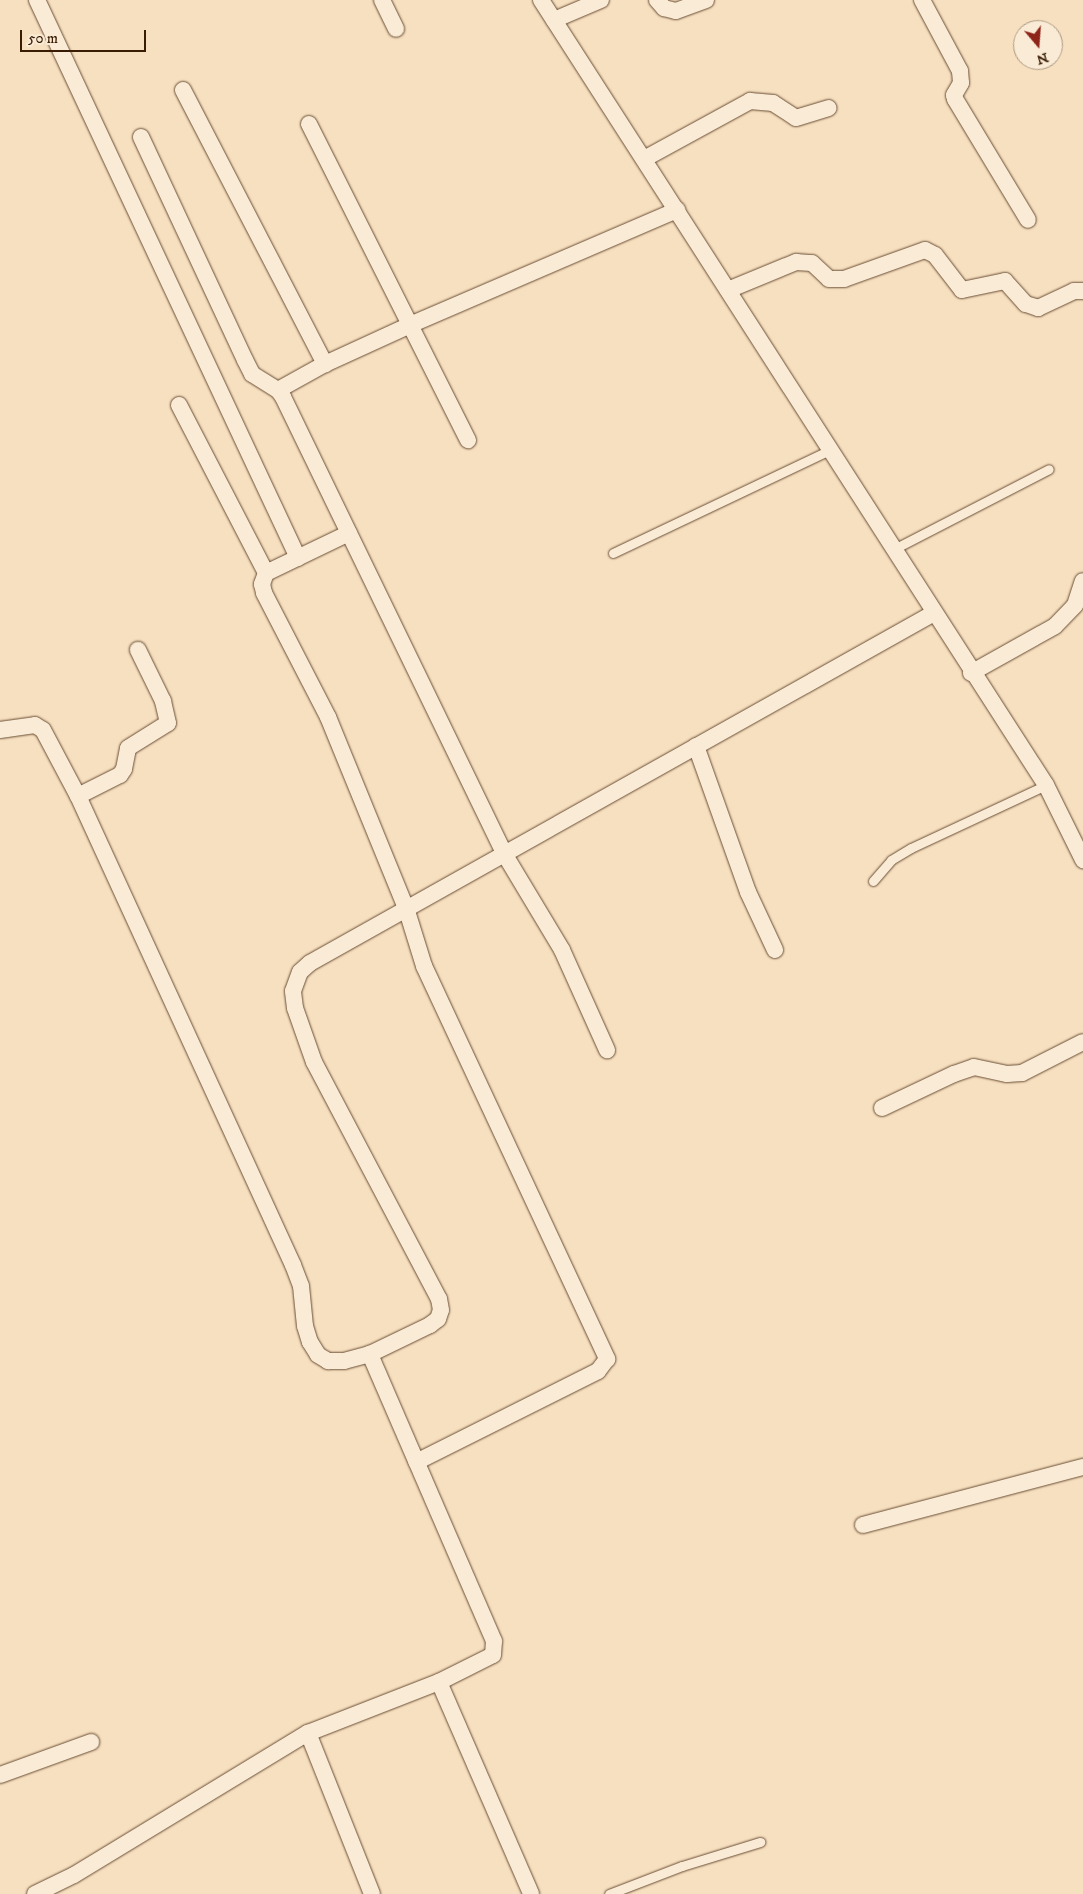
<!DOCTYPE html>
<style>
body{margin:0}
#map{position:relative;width:1083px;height:1894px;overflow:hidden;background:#f7e0c0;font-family:"IM FELL DW Pica",serif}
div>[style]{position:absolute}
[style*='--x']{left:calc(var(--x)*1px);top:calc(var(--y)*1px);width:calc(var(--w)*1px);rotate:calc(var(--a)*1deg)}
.roads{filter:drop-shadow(0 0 1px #694d34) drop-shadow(0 0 1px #694d34)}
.service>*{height:9px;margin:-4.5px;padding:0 4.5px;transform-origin:4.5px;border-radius:4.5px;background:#faebd6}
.minor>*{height:16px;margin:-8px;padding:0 8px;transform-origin:8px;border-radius:8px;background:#faebd6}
span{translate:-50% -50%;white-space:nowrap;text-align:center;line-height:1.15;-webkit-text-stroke:4.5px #faebd6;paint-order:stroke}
.north{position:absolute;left:1013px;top:20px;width:50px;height:50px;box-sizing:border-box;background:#faebd6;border:1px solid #ad9882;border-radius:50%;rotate:162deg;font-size:14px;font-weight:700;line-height:20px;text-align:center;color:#3a1c05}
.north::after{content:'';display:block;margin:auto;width:18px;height:22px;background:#8f2418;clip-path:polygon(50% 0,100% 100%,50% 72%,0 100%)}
.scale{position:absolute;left:20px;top:30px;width:126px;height:22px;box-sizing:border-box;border:2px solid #3a1c05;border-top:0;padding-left:6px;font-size:15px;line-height:18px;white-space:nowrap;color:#3a1c05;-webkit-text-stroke:4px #faebd6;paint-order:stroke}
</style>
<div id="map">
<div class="roads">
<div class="service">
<div style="--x:894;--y:549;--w:174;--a:-27.3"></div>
<div style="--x:613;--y:553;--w:240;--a:-25.4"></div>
<div style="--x:873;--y:881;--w:28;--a:-49"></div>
<div style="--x:891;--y:860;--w:23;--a:-31"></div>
<div style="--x:911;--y:848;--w:149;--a:-25"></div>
<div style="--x:609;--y:1894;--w:78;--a:-21"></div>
<div style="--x:682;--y:1866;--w:82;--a:-17.1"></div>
</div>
<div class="minor">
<div style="--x:37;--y:0;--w:616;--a:64.93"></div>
<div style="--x:382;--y:0;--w:32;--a:64"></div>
<div style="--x:541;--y:0;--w:933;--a:57.25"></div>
<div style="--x:1046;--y:785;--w:84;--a:63.7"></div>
<div style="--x:657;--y:0;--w:11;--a:49"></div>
<div style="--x:664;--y:8;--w:12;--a:14"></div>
<div style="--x:676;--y:11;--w:32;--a:-20"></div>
<div style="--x:922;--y:0;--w:81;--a:61.8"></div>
<div style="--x:960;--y:71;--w:12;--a:85"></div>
<div style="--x:961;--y:83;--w:14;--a:120"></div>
<div style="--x:954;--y:95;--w:4;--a:76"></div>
<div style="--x:955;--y:99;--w:141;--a:58.9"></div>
<div style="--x:554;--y:20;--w:51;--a:-23.1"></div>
<div style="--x:183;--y:90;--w:309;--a:62.6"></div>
<div style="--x:309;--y:124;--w:354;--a:63.3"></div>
<div style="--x:141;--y:137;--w:246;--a:65"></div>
<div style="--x:245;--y:360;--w:16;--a:63"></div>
<div style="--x:252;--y:374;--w:31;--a:32"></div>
<div style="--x:278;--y:390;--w:9;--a:54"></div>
<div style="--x:283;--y:397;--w:509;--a:64.14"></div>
<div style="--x:505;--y:855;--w:111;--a:59"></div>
<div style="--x:562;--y:950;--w:110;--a:65.8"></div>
<div style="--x:644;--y:159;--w:121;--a:-28.7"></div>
<div style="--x:750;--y:101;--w:23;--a:5"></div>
<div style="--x:773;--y:103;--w:27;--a:33"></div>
<div style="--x:796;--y:118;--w:34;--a:-17"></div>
<div style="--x:728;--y:290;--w:74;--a:-22.4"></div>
<div style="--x:796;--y:262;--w:16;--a:4"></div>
<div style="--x:812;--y:263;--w:23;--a:43"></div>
<div style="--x:829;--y:279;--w:15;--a:0"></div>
<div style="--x:844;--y:279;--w:86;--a:-19.7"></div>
<div style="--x:925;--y:250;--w:11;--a:27"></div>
<div style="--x:935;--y:255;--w:44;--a:52.4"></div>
<div style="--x:962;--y:290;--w:44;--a:-11.8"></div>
<div style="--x:1005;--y:281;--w:31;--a:48"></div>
<div style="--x:1026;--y:304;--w:13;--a:18"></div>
<div style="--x:1038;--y:308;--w:40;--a:-25"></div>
<div style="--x:1074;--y:291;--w:9;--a:0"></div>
<div style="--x:278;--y:390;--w:54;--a:-29"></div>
<div style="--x:325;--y:364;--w:94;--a:-24.6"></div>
<div style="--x:410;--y:325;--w:291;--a:-23.3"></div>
<div style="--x:179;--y:405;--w:189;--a:62.6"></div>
<div style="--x:266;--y:573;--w:12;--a:110"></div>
<div style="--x:262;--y:584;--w:9;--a:77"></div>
<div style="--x:264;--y:593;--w:140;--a:62.7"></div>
<div style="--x:328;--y:717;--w:209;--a:67.8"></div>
<div style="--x:407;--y:911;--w:58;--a:72.8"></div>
<div style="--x:424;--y:966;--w:434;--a:65"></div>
<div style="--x:607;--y:1359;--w:15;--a:127"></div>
<div style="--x:598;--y:1371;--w:203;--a:153.4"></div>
<div style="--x:266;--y:573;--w:92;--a:-25.7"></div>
<div style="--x:971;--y:673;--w:96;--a:-29.2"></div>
<div style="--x:1055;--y:626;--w:29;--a:-46"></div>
<div style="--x:1075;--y:605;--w:25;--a:-72"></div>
<div style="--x:0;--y:730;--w:35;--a:-8"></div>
<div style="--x:35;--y:725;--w:9;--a:32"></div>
<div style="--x:43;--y:730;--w:75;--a:62.1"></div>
<div style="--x:78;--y:796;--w:516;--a:65.37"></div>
<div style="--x:293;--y:1265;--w:22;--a:69"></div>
<div style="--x:301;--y:1286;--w:40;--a:84.3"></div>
<div style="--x:305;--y:1326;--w:17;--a:73"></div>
<div style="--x:310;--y:1342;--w:15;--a:58"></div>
<div style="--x:318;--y:1355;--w:12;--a:31"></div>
<div style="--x:328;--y:1361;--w:16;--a:0"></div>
<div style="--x:344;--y:1361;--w:27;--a:-15"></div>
<div style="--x:370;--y:1354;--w:67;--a:-25.8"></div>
<div style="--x:430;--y:1325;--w:10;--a:-37"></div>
<div style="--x:438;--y:1319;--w:9;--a:-72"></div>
<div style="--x:441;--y:1310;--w:11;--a:-100"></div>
<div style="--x:439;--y:1299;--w:268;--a:-117.8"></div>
<div style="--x:314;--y:1062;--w:57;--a:-109.4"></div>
<div style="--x:295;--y:1008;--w:17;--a:-97"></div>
<div style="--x:293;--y:991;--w:20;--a:-70"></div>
<div style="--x:300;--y:972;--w:13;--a:-42"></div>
<div style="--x:310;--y:963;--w:715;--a:-29.29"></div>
<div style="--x:696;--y:746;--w:155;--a:70.4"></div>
<div style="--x:748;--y:892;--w:64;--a:65"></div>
<div style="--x:78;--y:796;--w:47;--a:-26.6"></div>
<div style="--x:120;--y:775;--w:7;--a:-56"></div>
<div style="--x:124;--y:769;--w:21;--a:-79"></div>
<div style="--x:128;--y:748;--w:47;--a:-32"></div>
<div style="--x:168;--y:723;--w:23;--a:-103"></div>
<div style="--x:163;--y:701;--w:57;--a:-116.1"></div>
<div style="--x:882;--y:1108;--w:80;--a:-25.3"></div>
<div style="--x:954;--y:1074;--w:21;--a:-19"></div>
<div style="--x:974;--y:1067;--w:34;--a:12"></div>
<div style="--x:1007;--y:1074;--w:15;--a:-4"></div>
<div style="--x:1022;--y:1073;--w:68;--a:-26.9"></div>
<div style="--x:863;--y:1525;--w:228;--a:-14.8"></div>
<div style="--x:439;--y:1682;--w:231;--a:66.5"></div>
<div style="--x:308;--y:1733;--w:173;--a:68.3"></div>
<div style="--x:0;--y:1775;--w:97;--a:-19.9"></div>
<div style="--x:35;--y:1894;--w:43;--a:-26"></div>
<div style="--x:74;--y:1875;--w:274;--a:-31.3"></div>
<div style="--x:308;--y:1733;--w:141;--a:-21.3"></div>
<div style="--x:439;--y:1682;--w:60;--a:-26.6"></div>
<div style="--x:493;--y:1655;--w:14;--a:-86"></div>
<div style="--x:494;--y:1641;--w:313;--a:-113.4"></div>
</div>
</div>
<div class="north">N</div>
<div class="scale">50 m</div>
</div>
